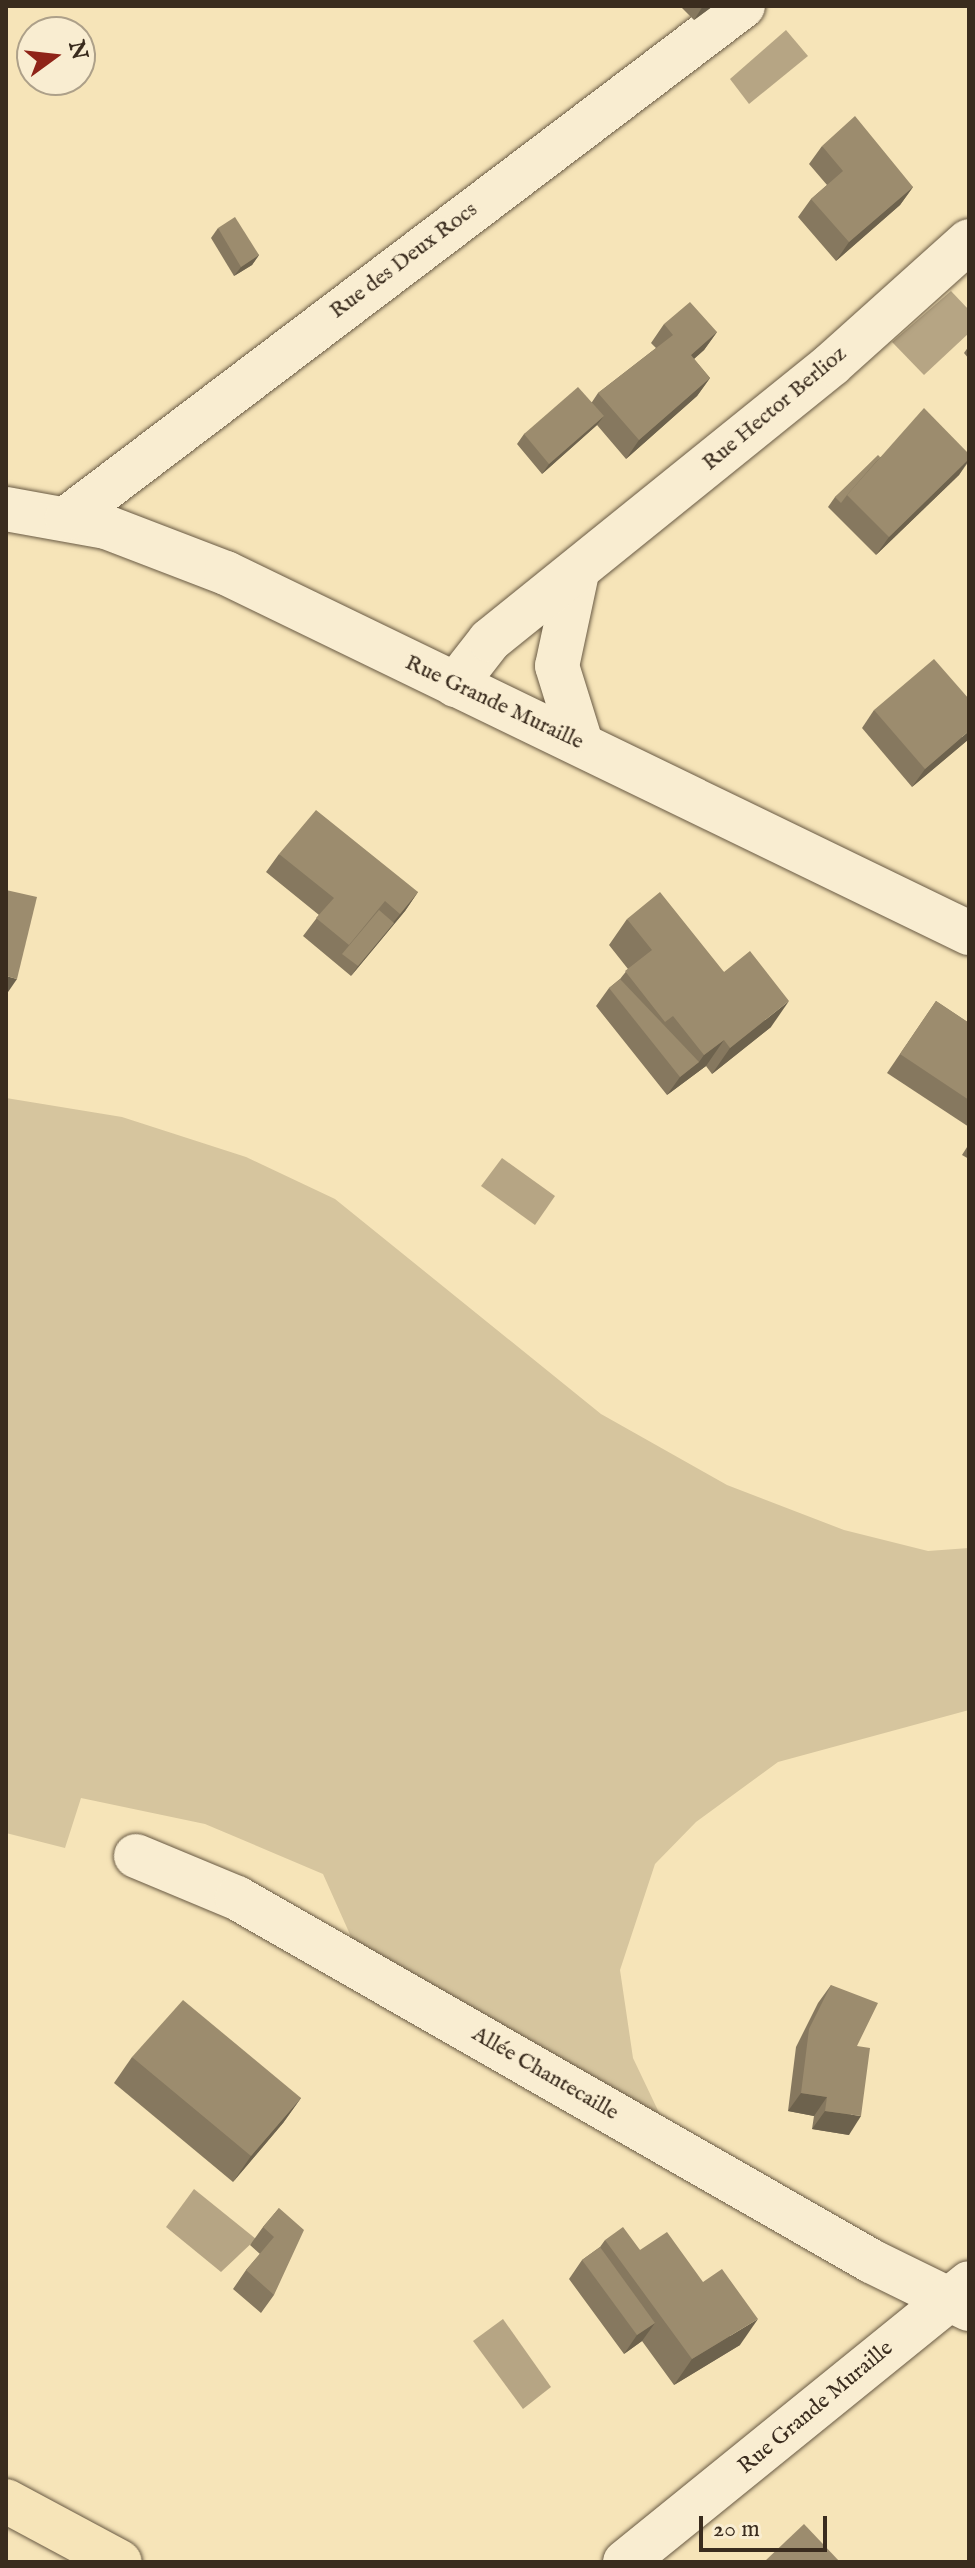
<!DOCTYPE html>
<meta charset="utf-8">
<style>
body{margin:0}
#map{position:relative;width:975px;height:2568px;overflow:hidden;background:#f6e4b8;font-family:"IM FELL English",serif}
div>[style]{position:absolute}
[style*='--x']{left:calc(var(--x)*1px);top:calc(var(--y)*1px);width:calc(var(--w)*1px);rotate:calc(var(--a)*1deg)}
.green>*{inset:0;background:#d6c59e}
.water>*{inset:0;background:#b6a584}
.roads{filter:drop-shadow(0 0 2px #695a44) drop-shadow(0 0 2px #695a44)}
.minor>*{height:44px;margin:-22px;padding:0 22px;transform-origin:22px;border-radius:22px;background:#f9edd1}
.major>*{height:44px;margin:-22px;padding:0 22px;transform-origin:22px;border-radius:22px;background:#f6e4b8}
.wall>*{inset:0;background:#86785f}
.shaded-wall>*{inset:0;background:#6d624d}
.building>*{inset:0;background:#9c8c6e}
span{translate:-50% -50%;white-space:nowrap;text-align:center;line-height:1.15;-webkit-text-stroke:7px #f9edd1;paint-order:stroke}
.street-label{font-size:22px;color:#3a2c1e}
.frame{position:absolute;inset:0;border:8px solid #3a2c1e;pointer-events:none}
.north{position:absolute;left:16px;top:16px;width:80px;height:80px;box-sizing:border-box;background:#f9edd1;border:2px solid #ada089;border-radius:50%;rotate:75deg;font-size:22px;font-weight:700;line-height:32px;text-align:center;color:#3a2c1e}
.north::after{content:'';display:block;margin:auto;width:28px;height:36px;background:#8f2418;clip-path:polygon(50% 0,100% 100%,50% 72%,0 100%)}
.scale{position:absolute;left:699px;top:2516px;width:128px;height:36px;box-sizing:border-box;border:4px solid #3a2c1e;border-top:0;padding-left:10px;font-size:24px;line-height:28px;white-space:nowrap;color:#3a2c1e;-webkit-text-stroke:6px #f9edd1;paint-order:stroke}
</style>
<div id="map">
<div class="green">
<div style="clip-path:polygon(6px 1098px,122px 1117px,246px 1157px,335px 1199px,601px 1414px,727px 1485px,844px 1530px,928px 1551px,969px 1548px,969px 1710px,778px 1762px,696px 1822px,655px 1864px,620px 1970px,633px 2058px,663px 2121px,352px 1939px,323px 1874px,205px 1824px,81px 1798px,65px 1848px,6px 1833px)"></div>
</div>
<div class="water">
<div style="clip-path:polygon(786px 30px,808px 56px,749px 104px,730px 79px)"></div>
<div style="clip-path:polygon(951px 291px,969px 310px,969px 333px,924px 375px,892px 342px)"></div>
<div style="clip-path:polygon(502px 1158px,555px 1196px,535px 1225px,481px 1186px)"></div>
<div style="clip-path:polygon(194px 2189px,256px 2239px,221px 2272px,166px 2227px)"></div>
<div style="clip-path:polygon(503px 2319px,551px 2387px,523px 2409px,473px 2341px)"></div>
</div>
<div class="roads">
<div class="minor">
<div style="--x:6;--y:509;--w:102;--a:10.2"></div>
<div style="--x:106;--y:527;--w:129;--a:21"></div>
<div style="--x:226;--y:573;--w:826;--a:25.85"></div>
<div style="--x:67;--y:518;--w:848;--a:-37.14"></div>
<div style="--x:577;--y:573;--w:95;--a:102.1"></div>
<div style="--x:557;--y:666;--w:81;--a:72.7"></div>
<div style="--x:455;--y:685;--w:57;--a:-52.1"></div>
<div style="--x:490;--y:640;--w:439;--a:-38.9"></div>
<div style="--x:832;--y:364;--w:184;--a:-41.9"></div>
<div style="--x:136;--y:1856;--w:109;--a:22.6"></div>
<div style="--x:237;--y:1898;--w:731;--a:29.79"></div>
<div style="--x:871;--y:2261;--w:109;--a:26.1"></div>
<div style="--x:625;--y:2562;--w:443;--a:-39"></div>
</div>
<div class="major">
<div style="--x:6;--y:2501;--w:129;--a:28.2"></div>
</div>
</div>
<div class="wall">
<div style="clip-path:polygon(680px 6px,713px 6px,694px 20px)"></div>
<div style="clip-path:polygon(822px 146px,913px 187px,900px 205px,836px 261px,798px 217px,811px 199px,827px 185px,809px 164px)"></div>
<div style="clip-path:polygon(218px 228px,259px 255px,252px 265px,234px 276px,211px 238px)"></div>
<div style="clip-path:polygon(664px 324px,717px 332px,704px 350px,694px 359px,710px 378px,697px 396px,626px 459px,597px 425px,542px 474px,517px 444px,524px 434px,592px 402px,598px 393px,656px 348px,651px 343px)"></div>
<div style="clip-path:polygon(969px 346px,969px 359px,964px 353px)"></div>
<div style="clip-path:polygon(969px 454px,969px 461px,959px 475px,876px 555px,828px 507px,835px 497px,880px 457px)"></div>
<div style="clip-path:polygon(874px 710px,969px 739px,912px 787px,862px 728px)"></div>
<div style="clip-path:polygon(279px 854px,418px 892px,405px 911px,351px 976px,303px 936px,319px 915px,266px 872px)"></div>
<div style="clip-path:polygon(627px 919px,724px 972px,771px 1027px,712px 1074px,706px 1066px,667px 1095px,596px 1006px,609px 988px,620px 979px,628px 969px,609px 945px)"></div>
<div style="clip-path:polygon(936px 1001px,969px 1023px,969px 1127px,887px 1073px)"></div>
<div style="clip-path:polygon(969px 1144px,969px 1159px,962px 1155px)"></div>
<div style="clip-path:polygon(831px 1985px,857px 2046px,849px 2135px,812px 2129px,814px 2116px,788px 2111px,796px 2047px,818px 2003px)"></div>
<div style="clip-path:polygon(132px 2057px,301px 2098px,283px 2123px,233px 2182px,114px 2083px)"></div>
<div style="clip-path:polygon(279px 2208px,274px 2295px,261px 2313px,233px 2289px,246px 2270px,260px 2254px,250px 2245px,263px 2227px)"></div>
<div style="clip-path:polygon(605px 2240px,640px 2250px,740px 2345px,674px 2385px,642px 2341px,624px 2354px,569px 2279px,582px 2260px,600px 2247px)"></div>
</div>
<div class="shaded-wall">
<div style="clip-path:polygon(703px 6px,713px 6px,694px 20px)"></div>
<div style="clip-path:polygon(913px 187px,900px 205px,836px 261px,849px 242px)"></div>
<div style="clip-path:polygon(259px 255px,252px 265px,234px 276px,241px 267px)"></div>
<div style="clip-path:polygon(717px 332px,704px 350px,678px 373px,691px 355px)"></div>
<div style="clip-path:polygon(710px 378px,697px 396px,626px 459px,639px 440px)"></div>
<div style="clip-path:polygon(604px 416px,597px 425px,542px 474px,549px 464px)"></div>
<div style="clip-path:polygon(969px 459px,959px 475px,876px 555px,889px 537px)"></div>
<div style="clip-path:polygon(969px 731px,969px 739px,912px 787px,925px 769px)"></div>
<div style="clip-path:polygon(418px 892px,405px 911px,351px 976px,358px 966px)"></div>
<div style="clip-path:polygon(6px 976px,17px 979px,6px 995px)"></div>
<div style="clip-path:polygon(789px 1001px,771px 1027px,712px 1074px,730px 1048px)"></div>
<div style="clip-path:polygon(724px 1040px,706px 1066px,667px 1095px,680px 1077px,699px 1062px,704px 1055px)"></div>
<div style="clip-path:polygon(801px 2093px,827px 2097px,814px 2116px,788px 2111px)"></div>
<div style="clip-path:polygon(301px 2098px,283px 2123px,233px 2182px,251px 2156px)"></div>
<div style="clip-path:polygon(825px 2111px,861px 2116px,849px 2135px,812px 2129px)"></div>
<div style="clip-path:polygon(758px 2319px,740px 2345px,674px 2385px,692px 2359px)"></div>
<div style="clip-path:polygon(655px 2323px,642px 2341px,624px 2354px,637px 2335px)"></div>
</div>
<div class="building">
<div style="clip-path:polygon(855px 116px,913px 187px,849px 242px,811px 199px,843px 171px,822px 146px)"></div>
<div style="clip-path:polygon(235px 217px,259px 255px,241px 267px,218px 228px)"></div>
<div style="clip-path:polygon(690px 302px,717px 332px,691px 355px,710px 378px,639px 440px,598px 393px,673px 335px,664px 324px)"></div>
<div style="clip-path:polygon(578px 387px,604px 416px,549px 464px,524px 434px)"></div>
<div style="clip-path:polygon(924px 408px,969px 454px,969px 459px,889px 537px,847px 495px)"></div>
<div style="clip-path:polygon(878px 455px,880px 457px,847px 495px,841px 503px,835px 497px)"></div>
<div style="clip-path:polygon(934px 659px,969px 699px,969px 731px,925px 769px,874px 710px)"></div>
<div style="clip-path:polygon(316px 810px,418px 892px,400px 914px,385px 901px,349px 945px,316px 918px,334px 898px,279px 854px)"></div>
<div style="clip-path:polygon(6px 890px,37px 897px,17px 979px,6px 976px)"></div>
<div style="clip-path:polygon(660px 892px,724px 972px,750px 951px,789px 1001px,730px 1048px,724px 1040px,704px 1055px,673px 1016px,665px 1022px,625px 971px,652px 950px,627px 919px)"></div>
<div style="clip-path:polygon(379px 910px,394px 923px,358px 966px,342px 954px)"></div>
<div style="clip-path:polygon(620px 979px,699px 1062px,680px 1077px,609px 988px)"></div>
<div style="clip-path:polygon(936px 1001px,969px 1023px,969px 1100px,900px 1054px)"></div>
<div style="clip-path:polygon(831px 1985px,878px 2003px,857px 2046px,870px 2048px,861px 2116px,825px 2111px,827px 2097px,801px 2093px,809px 2029px)"></div>
<div style="clip-path:polygon(183px 2000px,301px 2098px,251px 2156px,132px 2057px)"></div>
<div style="clip-path:polygon(279px 2208px,304px 2230px,274px 2295px,246px 2270px,274px 2237px,263px 2227px)"></div>
<div style="clip-path:polygon(623px 2227px,640px 2250px,667px 2232px,703px 2282px,722px 2269px,758px 2319px,692px 2359px,605px 2240px)"></div>
<div style="clip-path:polygon(600px 2247px,655px 2323px,637px 2335px,582px 2260px)"></div>
<div style="clip-path:polygon(804px 2524px,840px 2562px,765px 2561px)"></div>
</div>
<div class="street-label">
<span style="left:404px;top:261px;rotate:-37deg">Rue des Deux Rocs</span>
<span style="left:775px;top:409px;rotate:-40deg">Rue Hector Berlioz</span>
<span style="left:494px;top:703px;rotate:25deg">Rue Grande Muraille</span>
<span style="left:545px;top:2074px;rotate:30deg">Allée Chantecaille</span>
<span style="left:816px;top:2408px;rotate:-40deg">Rue Grande Muraille</span>
</div>
<div class="frame"></div>
<div class="north">N</div>
<div class="scale">20 m</div>
</div>
